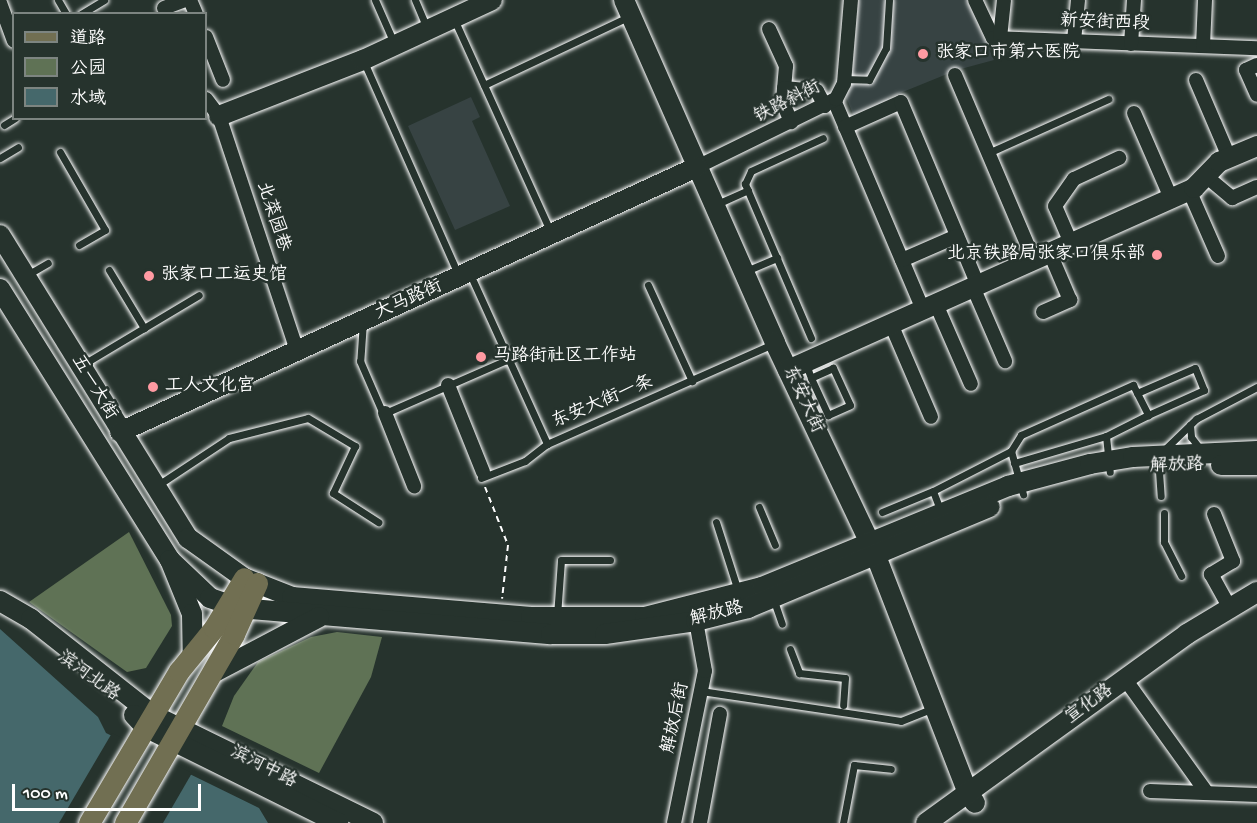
<!DOCTYPE html>
<meta charset="utf-8">
<style>
body{margin:0}
#map{position:relative;width:1257px;height:823px;overflow:hidden;background:#26332d;font-family:"Gochi Hand","LXGW WenKai TC",sans-serif}
div>[style]{position:absolute}
[style*='--x']{left:calc(var(--x)*1px);top:calc(var(--y)*1px);width:calc(var(--w)*1px);rotate:calc(var(--a)*1deg)}
.built>*{inset:0;background:#374343}
.green>*{inset:0;background:#5f7255}
.water>*{inset:0;background:#45686b}
.pier>*{inset:0;background:#26332d}
.path>*{height:2px;margin-top:-1px;transform-origin:0;background:repeating-linear-gradient(90deg,#fff 0 6px,transparent 0 10.5px)}
.roads{filter:drop-shadow(0 0 2px #fff) drop-shadow(0 0 2px #fff)}
.lane>*{height:7px;margin:-3.5px;padding:0 3.5px;transform-origin:3.5px;border-radius:3.5px;background:#26332d}
.street>*{height:14px;margin:-7px;padding:0 7px;transform-origin:7px;border-radius:7px;background:#26332d}
.secondary>*{height:20px;margin:-10px;padding:0 10px;transform-origin:10px;border-radius:10px;background:#26332d}
.primary>*{height:21px;margin:-10.5px;padding:0 10.5px;transform-origin:10.5px;border-radius:10.5px;background:#716f52}
.dots>*{width:16px;height:16px;translate:-50% -50%;box-sizing:border-box;border:3px solid #26332d;border-radius:50%}
span{translate:-50% -50%;white-space:nowrap;text-align:center;line-height:1.15;-webkit-text-stroke:5px #26332d;paint-order:stroke}
.street-label{font-size:18px;color:#fff}
.poi-label{font-size:18px;color:#fff}
.left{translate:0 -50%;text-align:left}
.right{translate:-100% -50%;text-align:right}
.legend{position:absolute;left:12px;top:12px;width:195px;height:108px;box-sizing:border-box;background:#26332d;border:2px solid #7d8581;margin:0;padding:8px 10px;list-style:none;font-size:18px;color:#fff}
.legend li{display:flex;align-items:center;gap:12px;height:30px}
.legend b{width:30px;border:2px solid #7d8581}
.scale{position:absolute;left:12px;top:784px;width:189px;height:27px;box-sizing:border-box;border:3px solid #fff;border-top:0;padding-left:8px;font-size:18px;line-height:21px;white-space:nowrap;color:#fff;-webkit-text-stroke:4px #26332d;paint-order:stroke}
</style>
<div id="map">
<div class="built">
<div style="clip-path:polygon(859px 0,967px 0,994px 60px,957px 70px,888px 98px,890px 104px,855px 119px,844px 92px,851px 89px)"></div>
<div style="clip-path:polygon(471px 97px,480px 117px,472px 121px,510px 206px,455px 230px,408px 126px)"></div>
</div>
<div class="green">
<div style="clip-path:polygon(129px 532px,171px 615px,172px 626px,146px 668px,127px 672px,29px 602px)"></div>
<div style="clip-path:polygon(337px 632px,382px 637px,371px 677px,319px 773px,222px 726px,234px 696px,258px 662px,311px 637px)"></div>
</div>
<div class="water">
<div style="clip-path:polygon(0 629px,98px 717px,106px 733px,259px 808px,268px 823px,0 823px)"></div>
</div>
<div class="pier">
<div style="clip-path:polygon(112px 733px,192px 773px,163px 823px,59px 823px)"></div>
</div>
<div class="path">
<div style="--x:485;--y:487;--w:62;--a:68.4"></div>
<div style="--x:508;--y:545;--w:54;--a:96.3"></div>
</div>
<div class="roads">
<div class="lane">
<div style="--x:58;--y:0;--w:16;--a:60"></div>
<div style="--x:375;--y:0;--w:47;--a:66.2"></div>
<div style="--x:415;--y:0;--w:30;--a:67"></div>
<div style="--x:81;--y:14;--w:27;--a:-31"></div>
<div style="--x:454;--y:19;--w:235;--a:65.6"></div>
<div style="--x:364;--y:62;--w:232;--a:66.1"></div>
<div style="--x:844;--y:79;--w:25;--a:2"></div>
<div style="--x:869;--y:80;--w:36;--a:-62"></div>
<div style="--x:886;--y:48;--w:48;--a:-86.4"></div>
<div style="--x:484;--y:85;--w:159;--a:-25.3"></div>
<div style="--x:4;--y:125;--w:13;--a:-32"></div>
<div style="--x:60;--y:152;--w:90;--a:60"></div>
<div style="--x:105;--y:230;--w:30;--a:150"></div>
<div style="--x:988;--y:153;--w:132;--a:-24.2"></div>
<div style="--x:0;--y:158;--w:21;--a:-31"></div>
<div style="--x:717;--y:204;--w:34;--a:-24"></div>
<div style="--x:109;--y:270;--w:68;--a:58.9"></div>
<div style="--x:746;--y:271;--w:34;--a:-23"></div>
<div style="--x:470;--y:274;--w:187;--a:65.6"></div>
<div style="--x:547;--y:444;--w:247;--a:-23.9"></div>
<div style="--x:27;--y:275;--w:24;--a:-30"></div>
<div style="--x:648;--y:285;--w:106;--a:65.4"></div>
<div style="--x:363;--y:322;--w:39;--a:94"></div>
<div style="--x:360;--y:361;--w:58;--a:66.5"></div>
<div style="--x:383;--y:414;--w:137;--a:-23.6"></div>
<div style="--x:811;--y:338;--w:168;--a:-113.2"></div>
<div style="--x:745;--y:184;--w:14;--a:-65"></div>
<div style="--x:751;--y:171;--w:79;--a:-24.6"></div>
<div style="--x:82;--y:365;--w:136;--a:-30.9"></div>
<div style="--x:805;--y:365;--w:6;--a:59"></div>
<div style="--x:808;--y:370;--w:9;--a:69"></div>
<div style="--x:811;--y:378;--w:41;--a:65.3"></div>
<div style="--x:828;--y:415;--w:24;--a:-24"></div>
<div style="--x:850;--y:405;--w:41;--a:-114.7"></div>
<div style="--x:833;--y:368;--w:24;--a:156"></div>
<div style="--x:1137;--y:393;--w:63;--a:-23.3"></div>
<div style="--x:1195;--y:368;--w:24;--a:68"></div>
<div style="--x:1204;--y:390;--w:61;--a:155.9"></div>
<div style="--x:1190;--y:425;--w:12;--a:85"></div>
<div style="--x:1191;--y:437;--w:15;--a:53"></div>
<div style="--x:1106;--y:436;--w:36;--a:84"></div>
<div style="--x:1164;--y:450;--w:45;--a:-44.1"></div>
<div style="--x:1196;--y:419;--w:69;--a:-27.7"></div>
<div style="--x:1011;--y:451;--w:45;--a:74.4"></div>
<div style="--x:1158;--y:457;--w:39;--a:86"></div>
<div style="--x:481;--y:478;--w:47;--a:-21.1"></div>
<div style="--x:525;--y:461;--w:28;--a:-38"></div>
<div style="--x:158;--y:485;--w:85;--a:-33.5"></div>
<div style="--x:229;--y:438;--w:81;--a:-14.2"></div>
<div style="--x:308;--y:418;--w:55;--a:30.8"></div>
<div style="--x:355;--y:446;--w:52;--a:115.1"></div>
<div style="--x:333;--y:493;--w:54;--a:32.8"></div>
<div style="--x:759;--y:507;--w:41;--a:67.2"></div>
<div style="--x:882;--y:512;--w:55;--a:-22.4"></div>
<div style="--x:941;--y:512;--w:22;--a:-111"></div>
<div style="--x:933;--y:491;--w:88;--a:-27.1"></div>
<div style="--x:1011;--y:451;--w:19;--a:-58"></div>
<div style="--x:1021;--y:435;--w:123;--a:-24.1"></div>
<div style="--x:1133;--y:385;--w:34;--a:63"></div>
<div style="--x:1148;--y:415;--w:47;--a:153.4"></div>
<div style="--x:1106;--y:436;--w:96;--a:163.6"></div>
<div style="--x:1164;--y:513;--w:29;--a:90"></div>
<div style="--x:1164;--y:542;--w:38;--a:63"></div>
<div style="--x:716;--y:522;--w:72;--a:72.3"></div>
<div style="--x:774;--y:601;--w:24;--a:71"></div>
<div style="--x:557;--y:616;--w:56;--a:-85.9"></div>
<div style="--x:561;--y:560;--w:49;--a:0"></div>
<div style="--x:790;--y:649;--w:26;--a:69"></div>
<div style="--x:799;--y:673;--w:46;--a:6.2"></div>
<div style="--x:845;--y:678;--w:27;--a:94"></div>
<div style="--x:701;--y:691;--w:202;--a:8.5"></div>
<div style="--x:901;--y:721;--w:35;--a:-22"></div>
<div style="--x:843;--y:823;--w:59;--a:-79.3"></div>
<div style="--x:854;--y:765;--w:37;--a:6"></div>
</div>
<div class="street">
<div style="--x:190;--y:0;--w:15;--a:67"></div>
<div style="--x:975;--y:0;--w:42;--a:64.7"></div>
<div style="--x:993;--y:38;--w:264;--a:2.2"></div>
<div style="--x:0;--y:3;--w:40;--a:69.8"></div>
<div style="--x:164;--y:8;--w:22;--a:-21"></div>
<div style="--x:769;--y:29;--w:41;--a:65.3"></div>
<div style="--x:786;--y:66;--w:37;--a:95"></div>
<div style="--x:783;--y:103;--w:21;--a:67"></div>
<div style="--x:206;--y:37;--w:46;--a:68.4"></div>
<div style="--x:1000;--y:38;--w:38;--a:-84"></div>
<div style="--x:1074;--y:41;--w:41;--a:-84.4"></div>
<div style="--x:1131;--y:44;--w:44;--a:-86.1"></div>
<div style="--x:1203;--y:46;--w:46;--a:-87.5"></div>
<div style="--x:1257;--y:65;--w:12;--a:156"></div>
<div style="--x:1246;--y:70;--w:27;--a:66"></div>
<div style="--x:955;--y:75;--w:201;--a:66.9"></div>
<div style="--x:1196;--y:80;--w:84;--a:66.8"></div>
<div style="--x:784;--y:88;--w:33;--a:5"></div>
<div style="--x:817;--y:91;--w:17;--a:62"></div>
<div style="--x:206;--y:99;--w:21;--a:53"></div>
<div style="--x:219;--y:116;--w:248;--a:71.6"></div>
<div style="--x:834;--y:100;--w:228;--a:67"></div>
<div style="--x:1134;--y:113;--w:93;--a:66.5"></div>
<div style="--x:845;--y:127;--w:61;--a:-24.1"></div>
<div style="--x:901;--y:102;--w:199;--a:67.2"></div>
<div style="--x:697;--y:167;--w:155;--a:-26.1"></div>
<div style="--x:836;--y:99;--w:18;--a:-63"></div>
<div style="--x:844;--y:83;--w:83;--a:-85.2"></div>
<div style="--x:1207;--y:177;--w:33;--a:40"></div>
<div style="--x:1232;--y:198;--w:27;--a:-24"></div>
<div style="--x:1189;--y:190;--w:72;--a:66.3"></div>
<div style="--x:1071;--y:243;--w:40;--a:-113.4"></div>
<div style="--x:1055;--y:206;--w:33;--a:-55"></div>
<div style="--x:1074;--y:179;--w:50;--a:-25"></div>
<div style="--x:902;--y:260;--w:60;--a:-23.6"></div>
<div style="--x:973;--y:287;--w:81;--a:66.6"></div>
<div style="--x:936;--y:304;--w:87;--a:66.4"></div>
<div style="--x:1043;--y:312;--w:30;--a:-24"></div>
<div style="--x:1070;--y:300;--w:51;--a:-113.1"></div>
<div style="--x:891;--y:324;--w:101;--a:66.7"></div>
<div style="--x:448;--y:385;--w:94;--a:68.1"></div>
<div style="--x:385;--y:413;--w:79;--a:68.3"></div>
<div style="--x:1214;--y:514;--w:51;--a:68"></div>
<div style="--x:1233;--y:561;--w:26;--a:149"></div>
<div style="--x:1211;--y:574;--w:39;--a:61"></div>
<div style="--x:1125;--y:679;--w:140;--a:54.3"></div>
<div style="--x:1150;--y:791;--w:107;--a:2.1"></div>
<div style="--x:674;--y:823;--w:155;--a:-78.5"></div>
<div style="--x:705;--y:671;--w:51;--a:-100.2"></div>
<div style="--x:700;--y:823;--w:111;--a:-79.6"></div>
</div>
<div class="secondary">
<div style="--x:624;--y:0;--w:375;--a:66.2"></div>
<div style="--x:775;--y:343;--w:236;--a:64.6"></div>
<div style="--x:876;--y:556;--w:254;--a:68.8"></div>
<div style="--x:968;--y:793;--w:12;--a:55"></div>
<div style="--x:219;--y:116;--w:155;--a:-21.3"></div>
<div style="--x:363;--y:60;--w:142;--a:-24.9"></div>
<div style="--x:0;--y:235;--w:357;--a:58.2"></div>
<div style="--x:188;--y:538;--w:69;--a:35.5"></div>
<div style="--x:244;--y:578;--w:52;--a:21.6"></div>
<div style="--x:292;--y:597;--w:240;--a:4.8"></div>
<div style="--x:531;--y:617;--w:114;--a:0"></div>
<div style="--x:645;--y:617;--w:121;--a:-14.4"></div>
<div style="--x:762;--y:587;--w:266;--a:-22.3"></div>
<div style="--x:1008;--y:486;--w:85;--a:-15"></div>
<div style="--x:1090;--y:464;--w:44;--a:-9.2"></div>
<div style="--x:1133;--y:457;--w:124;--a:-2.8"></div>
<div style="--x:0;--y:289;--w:320;--a:57.9"></div>
<div style="--x:170;--y:560;--w:58;--a:67.8"></div>
<div style="--x:192;--y:614;--w:39;--a:89"></div>
<div style="--x:788;--y:370;--w:445;--a:-24.1"></div>
<div style="--x:1194;--y:188;--w:36;--a:-46"></div>
<div style="--x:1219;--y:162;--w:41;--a:-22.8"></div>
<div style="--x:120;--y:432;--w:635;--a:-24.67"></div>
<div style="--x:1221;--y:465;--w:36;--a:0"></div>
<div style="--x:170;--y:560;--w:55;--a:43.5"></div>
<div style="--x:210;--y:598;--w:31;--a:19"></div>
<div style="--x:239;--y:608;--w:313;--a:4.8"></div>
<div style="--x:551;--y:634;--w:54;--a:0"></div>
<div style="--x:605;--y:634;--w:92;--a:-8.1"></div>
<div style="--x:696;--y:621;--w:54;--a:-14"></div>
<div style="--x:748;--y:608;--w:262;--a:-22.7"></div>
<div style="--x:0;--y:601;--w:36;--a:30"></div>
<div style="--x:31;--y:619;--w:155;--a:38.2"></div>
<div style="--x:153;--y:715;--w:245;--a:26.1"></div>
<div style="--x:213;--y:673;--w:120;--a:-27.8"></div>
<div style="--x:134;--y:715;--w:16;--a:47"></div>
<div style="--x:145;--y:727;--w:216;--a:26.4"></div>
<div style="--x:926;--y:823;--w:322;--a:-35.9"></div>
<div style="--x:1187;--y:634;--w:82;--a:-31"></div>
</div>
<div class="primary">
<div style="--x:89;--y:823;--w:177;--a:-59.4"></div>
<div style="--x:179;--y:671;--w:55;--a:-50.9"></div>
<div style="--x:214;--y:628;--w:58;--a:-59"></div>
<div style="--x:125;--y:823;--w:218;--a:-60"></div>
<div style="--x:234;--y:634;--w:56;--a:-65.7"></div>
</div>
</div>
<div class="dots">
<div style="left:923px;top:54px;background:#ff9aa2"></div>
<div style="left:1157px;top:255px;background:#ff9aa2"></div>
<div style="left:149px;top:276px;background:#ff9aa2"></div>
<div style="left:481px;top:357px;background:#ff9aa2"></div>
<div style="left:153px;top:387px;background:#ff9aa2"></div>
</div>
<div class="street-label">
<span style="left:1105px;top:24px;rotate:2deg">新安街西段</span>
<span style="left:788px;top:103px;rotate:-27deg">铁路斜街</span>
<span style="left:272px;top:217px;rotate:72deg">北菜园巷</span>
<span style="left:409px;top:301px;rotate:-24deg">大马路街</span>
<span style="left:93px;top:388px;rotate:59deg">五一大街</span>
<span style="left:802px;top:400px;rotate:65deg">东安大街</span>
<span style="left:603px;top:403px;rotate:-23deg">东安大街一条</span>
<span style="left:1177px;top:467px;rotate:-2deg">解放路</span>
<span style="left:717px;top:615px;rotate:-14deg">解放路</span>
<span style="left:88px;top:677px;rotate:36deg">滨河北路</span>
<span style="left:1090px;top:705px;rotate:-36deg">宣化路</span>
<span style="left:677px;top:718px;rotate:-78deg">解放后街</span>
<span style="left:263px;top:768px;rotate:27deg">滨河中路</span>
</div>
<div class="poi-label">
<span class="left" style="left:936px;top:54px">张家口市第六医院</span>
<span class="right" style="left:1145px;top:255px">北京铁路局张家口俱乐部</span>
<span class="left" style="left:161px;top:276px">张家口工运史馆</span>
<span class="left" style="left:493px;top:357px">马路街社区工作站</span>
<span class="left" style="left:165px;top:387px">工人文化宫</span>
</div>
<ul class="legend">
<li><b style="height:8px;background:#716f52"></b>道路</li>
<li><b style="height:16px;background:#5f7255"></b>公园</li>
<li><b style="height:16px;background:#45686b"></b>水域</li>
</ul>
<div class="scale">100 m</div>
</div>
